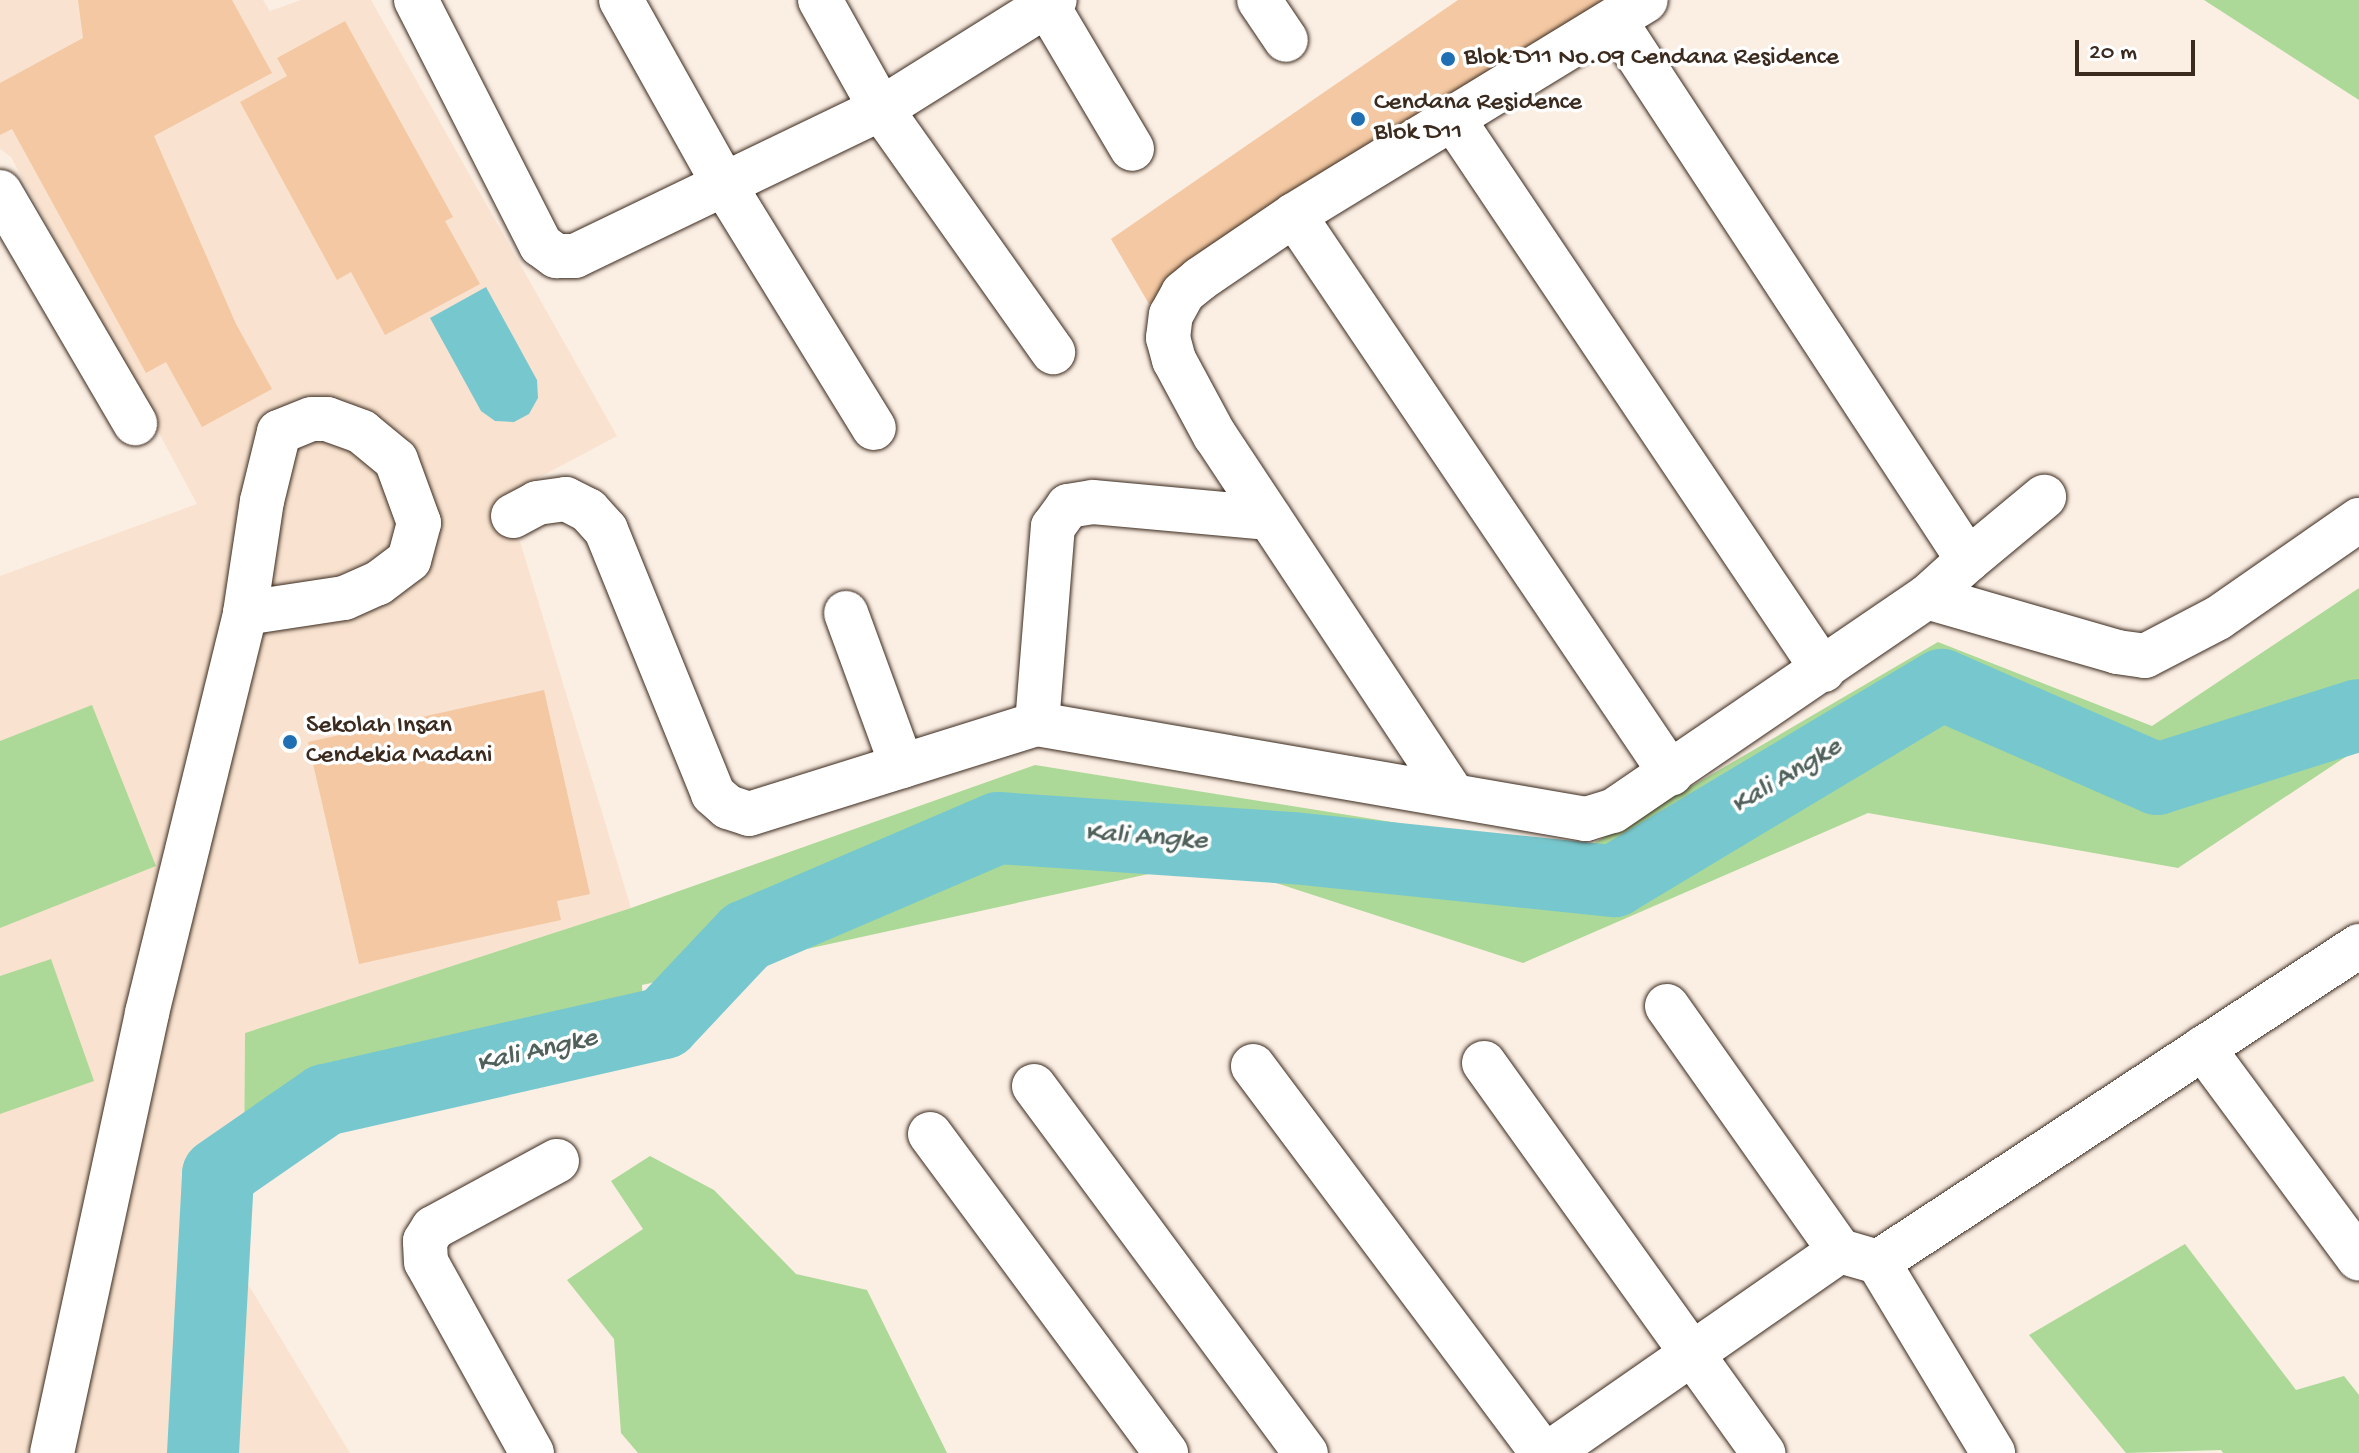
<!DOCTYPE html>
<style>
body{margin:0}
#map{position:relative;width:2359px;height:1453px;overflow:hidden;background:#fbeee3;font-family:"Gochi Hand",sans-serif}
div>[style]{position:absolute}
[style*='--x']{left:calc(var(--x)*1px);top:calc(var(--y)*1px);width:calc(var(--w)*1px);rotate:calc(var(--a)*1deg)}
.built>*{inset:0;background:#f9e3d0}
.green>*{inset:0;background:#acd997}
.water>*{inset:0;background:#77c8ce}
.river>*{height:72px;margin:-36px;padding:0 36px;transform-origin:36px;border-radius:36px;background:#77c8ce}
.building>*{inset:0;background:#f3c8a2}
.roads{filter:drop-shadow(0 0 2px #3b2a1e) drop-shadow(0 0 2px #3b2a1e)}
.minor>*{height:44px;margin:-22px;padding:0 22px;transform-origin:22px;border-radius:22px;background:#fff}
.dots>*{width:22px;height:22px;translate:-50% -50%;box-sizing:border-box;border:4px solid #fff;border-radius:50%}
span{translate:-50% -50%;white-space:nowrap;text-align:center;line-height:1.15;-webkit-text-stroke:7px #fff;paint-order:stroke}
.poi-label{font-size:26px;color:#3b2a1e}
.left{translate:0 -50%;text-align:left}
.water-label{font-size:28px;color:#50615c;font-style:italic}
.scale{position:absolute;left:2075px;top:40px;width:120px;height:36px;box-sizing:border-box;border:4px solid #3b2a1e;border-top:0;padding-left:10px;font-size:24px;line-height:28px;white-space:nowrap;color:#3b2a1e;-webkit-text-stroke:6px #fff;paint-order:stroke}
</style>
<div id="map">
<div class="built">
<div style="clip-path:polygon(0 0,263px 0,270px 11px,301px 0,371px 0,617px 436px,506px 495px,631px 908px,245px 1033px,242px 1274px,350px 1453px,0 1453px,0 576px,197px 504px,11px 157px,0 149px)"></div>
</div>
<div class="green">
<div style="clip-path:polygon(2204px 0,2359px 0,2359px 100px)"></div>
<div style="clip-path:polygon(2359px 588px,2359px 748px,2178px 868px,1868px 813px,1523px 963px,1208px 861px,642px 985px,645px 1054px,244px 1156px,245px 1033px,631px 908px,1035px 765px,1579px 852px,1938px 642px,2152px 726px)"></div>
<div style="clip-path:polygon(92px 705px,156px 866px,0 928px,0 741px)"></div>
<div style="clip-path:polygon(51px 959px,94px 1081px,0 1114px,0 976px)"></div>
<div style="clip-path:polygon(650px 1156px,714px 1190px,796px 1274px,867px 1290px,947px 1453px,638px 1453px,621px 1433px,614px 1339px,567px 1280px,643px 1229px,611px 1181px)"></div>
<div style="clip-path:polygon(2185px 1244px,2296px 1390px,2344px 1376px,2359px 1395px,2359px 1453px,2223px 1453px,2221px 1450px,2126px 1453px,2029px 1335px)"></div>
</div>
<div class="water">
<div style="clip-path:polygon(486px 287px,537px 380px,538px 398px,529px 414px,514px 422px,495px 421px,481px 411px,430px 318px)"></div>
</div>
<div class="river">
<div style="--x:203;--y:1453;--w:279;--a:-86.9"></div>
<div style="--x:218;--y:1174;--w:130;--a:-34.7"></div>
<div style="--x:325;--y:1100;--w:348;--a:-12.8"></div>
<div style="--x:664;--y:1023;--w:120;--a:-46.7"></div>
<div style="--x:746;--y:936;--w:274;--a:-23.2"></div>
<div style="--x:998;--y:828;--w:296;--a:3.9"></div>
<div style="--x:1293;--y:848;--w:323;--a:5.9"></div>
<div style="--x:1614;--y:881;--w:382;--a:-30.9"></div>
<div style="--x:1942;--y:685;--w:235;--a:23.6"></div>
<div style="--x:2157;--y:779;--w:212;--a:-17.6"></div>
</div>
<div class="building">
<div style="clip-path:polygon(78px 0,232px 0,272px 73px,154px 136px,236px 324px,272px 389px,202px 427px,166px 362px,146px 373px,12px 129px,0 135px,0 83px,83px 38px)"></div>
<div style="clip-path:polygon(1458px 0,1616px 0,1149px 304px,1111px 239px)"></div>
<div style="clip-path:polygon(345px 21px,453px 217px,445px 221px,480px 284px,385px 335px,351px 272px,337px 280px,240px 102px,287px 76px,277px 58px)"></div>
<div style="clip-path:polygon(544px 690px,590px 894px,557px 901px,561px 920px,359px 964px,308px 742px)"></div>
</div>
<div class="roads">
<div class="minor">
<div style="--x:416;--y:0;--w:275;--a:63"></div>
<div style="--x:541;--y:245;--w:19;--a:36"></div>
<div style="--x:556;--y:256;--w:19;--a:0"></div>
<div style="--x:575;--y:256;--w:339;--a:-25.7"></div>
<div style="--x:881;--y:109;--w:205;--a:-32.1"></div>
<div style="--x:621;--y:0;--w:213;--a:60.8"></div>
<div style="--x:725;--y:186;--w:284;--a:58.4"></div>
<div style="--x:820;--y:0;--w:125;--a:60.8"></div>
<div style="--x:881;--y:109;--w:298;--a:54.7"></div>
<div style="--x:1259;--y:0;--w:48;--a:56"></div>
<div style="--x:1047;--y:5;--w:167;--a:59.4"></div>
<div style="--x:1453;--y:119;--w:664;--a:56.12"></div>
<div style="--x:0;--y:192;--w:268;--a:59.7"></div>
<div style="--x:1294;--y:215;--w:674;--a:56"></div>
<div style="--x:513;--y:516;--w:27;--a:-28"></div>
<div style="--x:537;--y:503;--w:29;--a:-8"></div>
<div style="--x:566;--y:499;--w:25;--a:27"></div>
<div style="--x:588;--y:510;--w:27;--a:48"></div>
<div style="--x:606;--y:530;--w:285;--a:67.9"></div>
<div style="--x:713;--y:794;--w:20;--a:41"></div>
<div style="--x:728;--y:807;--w:22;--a:18"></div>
<div style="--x:749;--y:814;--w:302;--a:-17.4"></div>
<div style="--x:1037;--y:724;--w:557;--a:9.82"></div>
<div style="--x:1586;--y:819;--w:28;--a:-17"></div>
<div style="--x:1613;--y:811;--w:380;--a:-34.3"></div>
<div style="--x:1927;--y:597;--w:55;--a:-42.1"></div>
<div style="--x:1968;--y:560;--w:644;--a:-123.22"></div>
<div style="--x:1968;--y:560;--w:99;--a:-39.7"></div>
<div style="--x:1927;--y:597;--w:198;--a:16.1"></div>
<div style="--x:2117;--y:652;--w:28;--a:8"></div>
<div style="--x:2145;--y:656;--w:82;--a:-27.5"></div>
<div style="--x:2218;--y:618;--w:172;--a:-34.8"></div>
<div style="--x:846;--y:613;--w:163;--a:69.9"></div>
<div style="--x:1037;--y:724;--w:198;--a:-85.4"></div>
<div style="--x:1053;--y:527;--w:26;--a:-54"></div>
<div style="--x:1068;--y:506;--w:25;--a:-9"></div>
<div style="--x:1093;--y:502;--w:177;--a:5.2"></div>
<div style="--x:1453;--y:795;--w:431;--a:-123.5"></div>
<div style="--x:1215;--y:436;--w:86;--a:-118.3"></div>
<div style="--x:1174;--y:360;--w:23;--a:-105"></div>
<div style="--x:1168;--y:338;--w:23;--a:-83"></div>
<div style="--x:1171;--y:315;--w:25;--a:-61"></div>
<div style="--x:1183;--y:293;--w:22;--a:-39"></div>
<div style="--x:1200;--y:279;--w:114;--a:-34.2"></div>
<div style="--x:1294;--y:215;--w:412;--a:-31.4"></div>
<div style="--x:1667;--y:1006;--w:300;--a:54.8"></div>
<div style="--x:2203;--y:1048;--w:262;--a:53.5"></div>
<div style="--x:1484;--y:1063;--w:480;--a:54.4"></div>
<div style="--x:1253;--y:1066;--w:483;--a:53.2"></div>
<div style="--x:1034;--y:1086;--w:457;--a:53.5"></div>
<div style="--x:930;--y:1134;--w:397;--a:53.5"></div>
<div style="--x:1878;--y:1262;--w:223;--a:58.9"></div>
<div style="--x:52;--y:1453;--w:450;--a:-77.8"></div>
<div style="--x:147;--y:1013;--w:412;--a:-76.2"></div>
<div style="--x:245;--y:613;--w:113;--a:-81.4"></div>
<div style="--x:262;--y:501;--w:71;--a:-76.2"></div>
<div style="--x:279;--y:432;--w:35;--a:-22"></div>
<div style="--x:312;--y:419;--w:15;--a:0"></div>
<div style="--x:327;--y:419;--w:37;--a:20"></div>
<div style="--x:362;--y:432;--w:44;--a:39.5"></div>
<div style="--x:396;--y:460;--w:67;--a:69.9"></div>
<div style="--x:419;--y:523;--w:38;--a:105"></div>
<div style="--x:409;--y:560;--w:39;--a:143"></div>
<div style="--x:378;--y:583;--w:37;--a:156"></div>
<div style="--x:344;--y:598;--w:100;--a:171.4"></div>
<div style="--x:532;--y:1453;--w:218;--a:-119"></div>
<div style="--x:426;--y:1262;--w:21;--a:-93"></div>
<div style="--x:425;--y:1241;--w:15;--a:-58"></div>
<div style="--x:433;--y:1228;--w:141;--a:-28.4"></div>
<div style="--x:1549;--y:1453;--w:354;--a:-34.8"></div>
<div style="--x:1840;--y:1251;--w:40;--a:16"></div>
<div style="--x:1878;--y:1262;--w:576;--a:-33.3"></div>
</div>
</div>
<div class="dots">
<div style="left:1448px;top:59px;background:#1f6fb2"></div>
<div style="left:1358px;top:119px;background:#1f6fb2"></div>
<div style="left:290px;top:742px;background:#1f6fb2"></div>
</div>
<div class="poi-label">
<span class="left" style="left:1464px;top:59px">Blok D11 No.09 Cendana Residence</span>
<span class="left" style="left:1374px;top:119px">Cendana Residence<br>Blok D11</span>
<span class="left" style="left:306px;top:742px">Sekolah Insan<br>Cendekia Madani</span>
</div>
<div class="water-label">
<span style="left:1787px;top:777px;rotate:-31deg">Kali Angke</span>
<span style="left:1146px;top:838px;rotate:4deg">Kali Angke</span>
<span style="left:537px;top:1052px;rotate:-13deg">Kali Angke</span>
</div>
<div class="scale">20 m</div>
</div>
